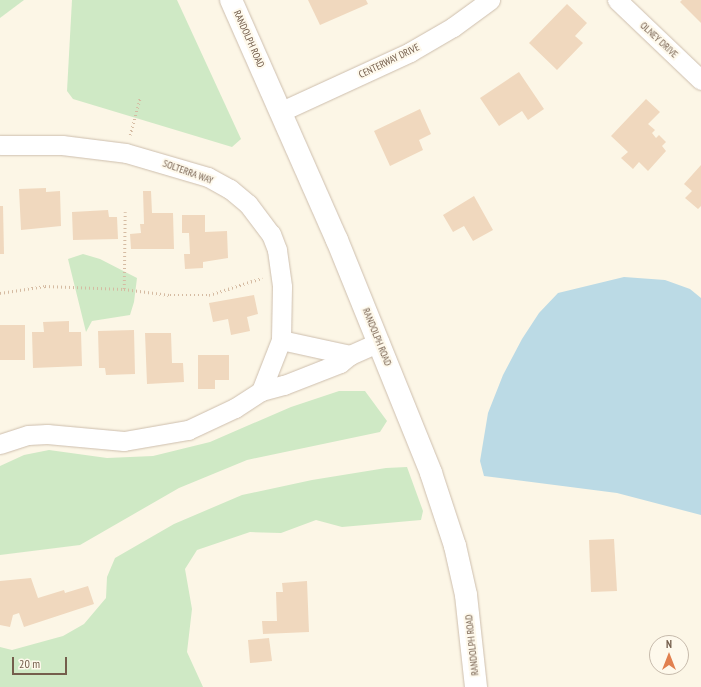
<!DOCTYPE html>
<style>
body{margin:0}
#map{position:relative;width:701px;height:687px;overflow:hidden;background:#fcf6e6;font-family:"PT Sans Narrow",sans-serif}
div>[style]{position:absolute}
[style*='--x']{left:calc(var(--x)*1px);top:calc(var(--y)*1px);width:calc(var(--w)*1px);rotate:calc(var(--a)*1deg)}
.green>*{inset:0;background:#cfe9c5}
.water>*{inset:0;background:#bbdae5}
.building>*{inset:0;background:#f0d8be}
.path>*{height:2.5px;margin-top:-1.25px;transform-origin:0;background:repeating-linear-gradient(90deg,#d5bba2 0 1px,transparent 0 4px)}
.roads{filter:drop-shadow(0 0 1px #cdbead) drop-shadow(0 0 1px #cdbead)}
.street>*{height:19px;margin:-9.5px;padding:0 9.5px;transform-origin:9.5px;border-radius:9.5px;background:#fff}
.secondary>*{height:22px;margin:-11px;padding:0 11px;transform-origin:11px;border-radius:11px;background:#fff}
span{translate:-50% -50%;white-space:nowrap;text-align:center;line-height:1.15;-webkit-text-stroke:4px #fef9ec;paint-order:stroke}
.street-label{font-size:10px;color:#745e4c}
.north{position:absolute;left:649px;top:635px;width:40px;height:40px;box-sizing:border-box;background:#fef9ec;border:1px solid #c7bbac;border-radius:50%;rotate:0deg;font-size:11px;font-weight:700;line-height:16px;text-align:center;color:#745e4c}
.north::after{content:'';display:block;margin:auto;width:14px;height:18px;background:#e1804f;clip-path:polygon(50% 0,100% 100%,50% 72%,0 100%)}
.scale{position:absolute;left:12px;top:657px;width:55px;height:18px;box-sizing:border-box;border:2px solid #745e4c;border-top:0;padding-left:5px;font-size:12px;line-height:14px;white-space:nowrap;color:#745e4c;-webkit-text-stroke:3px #fef9ec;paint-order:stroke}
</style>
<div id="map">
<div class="green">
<div style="clip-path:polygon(0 0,24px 0,0 18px)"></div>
<div style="clip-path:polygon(72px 0,177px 0,241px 139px,232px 147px,73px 99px,67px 91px)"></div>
<div style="clip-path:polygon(83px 254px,100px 259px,137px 278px,134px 302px,130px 315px,92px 321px,86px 332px,68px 259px)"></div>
<div style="clip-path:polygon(339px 391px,365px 391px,387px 421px,380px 432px,247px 460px,179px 488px,80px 545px,0 555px,0 466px,24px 455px,49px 450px,107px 458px,153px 456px,210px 442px,291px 407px)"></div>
<div style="clip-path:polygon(407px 467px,423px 511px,421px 520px,342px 527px,316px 520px,281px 533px,250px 532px,197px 550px,185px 569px,192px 609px,187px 652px,203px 687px,0 687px,0 647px,12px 650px,63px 636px,84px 624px,106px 598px,107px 577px,115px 558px,174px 524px,242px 495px,312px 480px,386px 468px)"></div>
</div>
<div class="water">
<div style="clip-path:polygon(624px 277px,665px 280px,690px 289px,701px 298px,701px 515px,617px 493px,484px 476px,480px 461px,488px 413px,503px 375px,522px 339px,539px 313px,558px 293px)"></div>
</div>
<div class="building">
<div style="clip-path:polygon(308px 0,366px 0,368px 4px,320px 25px)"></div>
<div style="clip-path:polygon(682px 0,701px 0,701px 23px,680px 2px)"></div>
<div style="clip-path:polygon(567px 4px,587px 23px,575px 36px,583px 43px,557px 70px,529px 43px)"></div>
<div style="clip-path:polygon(519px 72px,544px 109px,528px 120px,522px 111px,499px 126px,480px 98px)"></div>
<div style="clip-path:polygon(646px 99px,660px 112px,648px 124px,655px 130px,652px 133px,656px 138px,659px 135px,666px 142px,662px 146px,666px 151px,648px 171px,639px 162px,633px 169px,621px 158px,628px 152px,611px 136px)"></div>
<div style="clip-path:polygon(420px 109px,431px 134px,419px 140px,423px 150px,390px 166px,374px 131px)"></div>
<div style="clip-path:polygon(701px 165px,701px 206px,698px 209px,685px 198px,692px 191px,684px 184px)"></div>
<div style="clip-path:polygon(46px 188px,46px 192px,60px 191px,61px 226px,21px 230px,19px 189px)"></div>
<div style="clip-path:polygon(143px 191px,151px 191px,152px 213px,173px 213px,174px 249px,131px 249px,130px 234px,141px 233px,140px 224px,144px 224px)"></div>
<div style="clip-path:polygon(474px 196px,493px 230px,473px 241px,464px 226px,453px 232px,443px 215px)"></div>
<div style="clip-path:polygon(0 206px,3px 206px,4px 254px,0 254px)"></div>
<div style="clip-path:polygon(108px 210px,109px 217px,117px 217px,118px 239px,73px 240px,72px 212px)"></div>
<div style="clip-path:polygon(182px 215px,205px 215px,205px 232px,227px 231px,228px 258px,203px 262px,203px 268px,185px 269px,184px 254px,190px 254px,189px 233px,182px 233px)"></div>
<div style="clip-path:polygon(254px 295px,258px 314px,247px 317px,250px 331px,231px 335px,228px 319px,213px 322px,209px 303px)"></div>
<div style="clip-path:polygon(69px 321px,69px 332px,81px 332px,82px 366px,33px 368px,32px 332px,44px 332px,43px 322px)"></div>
<div style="clip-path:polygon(0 325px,25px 325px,25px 360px,0 360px)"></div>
<div style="clip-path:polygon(134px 330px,135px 374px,106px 375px,105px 368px,99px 368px,98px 331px)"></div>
<div style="clip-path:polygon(145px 333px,171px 333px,172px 363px,183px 363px,184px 382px,147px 384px)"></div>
<div style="clip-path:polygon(198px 355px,229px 355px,229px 380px,215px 380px,215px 389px,198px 389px)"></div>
<div style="clip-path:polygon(614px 539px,617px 591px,591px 592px,589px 540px)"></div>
<div style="clip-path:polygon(31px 578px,38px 598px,64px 590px,65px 593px,88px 586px,94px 604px,24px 627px,19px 613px,13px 615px,10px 627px,0 625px,0 581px)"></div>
<div style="clip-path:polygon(307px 581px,309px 632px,263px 634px,262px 621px,277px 621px,276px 592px,283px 592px,282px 583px)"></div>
<div style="clip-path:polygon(269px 638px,272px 661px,250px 663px,248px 640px)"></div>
</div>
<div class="path">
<div style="--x:130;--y:135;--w:39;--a:-75"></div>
<div style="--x:124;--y:289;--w:46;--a:7.4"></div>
<div style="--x:170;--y:295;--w:39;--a:0"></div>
<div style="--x:209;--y:295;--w:56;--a:-17.8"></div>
<div style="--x:0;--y:293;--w:46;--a:-8.8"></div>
<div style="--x:45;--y:286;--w:79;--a:2.2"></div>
<div style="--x:124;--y:289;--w:77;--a:-89.3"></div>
</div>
<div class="roads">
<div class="street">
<div style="--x:617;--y:0;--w:116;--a:43.6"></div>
<div style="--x:282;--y:111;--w:141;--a:-24.7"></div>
<div style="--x:410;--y:52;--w:50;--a:-30.2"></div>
<div style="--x:453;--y:27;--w:46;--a:-36.1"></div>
<div style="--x:0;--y:145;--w:62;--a:0"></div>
<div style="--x:62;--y:145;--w:64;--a:7.1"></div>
<div style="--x:126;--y:153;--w:85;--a:16.3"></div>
<div style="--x:208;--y:177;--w:25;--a:29"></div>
<div style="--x:230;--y:189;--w:23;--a:40"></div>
<div style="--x:248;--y:204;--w:38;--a:53"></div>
<div style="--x:271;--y:234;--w:17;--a:69"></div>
<div style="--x:277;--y:250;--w:37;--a:82"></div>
<div style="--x:282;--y:287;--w:53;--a:91.1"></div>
<div style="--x:281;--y:340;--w:55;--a:111.4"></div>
<div style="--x:281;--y:340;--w:71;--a:12.3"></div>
<div style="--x:0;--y:444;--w:29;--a:-18"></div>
<div style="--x:28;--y:435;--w:19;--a:-3"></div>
<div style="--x:47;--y:434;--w:77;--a:5.2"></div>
<div style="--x:124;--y:441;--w:65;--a:-9.8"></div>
<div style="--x:188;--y:430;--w:52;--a:-25.1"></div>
<div style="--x:235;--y:408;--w:31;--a:-33"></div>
<div style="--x:261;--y:391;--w:24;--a:-15"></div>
<div style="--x:284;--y:385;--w:60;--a:-21.4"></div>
<div style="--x:340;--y:363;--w:13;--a:-39"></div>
<div style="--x:350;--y:355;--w:32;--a:-24"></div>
</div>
<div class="secondary">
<div style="--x:231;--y:0;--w:262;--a:66.2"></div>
<div style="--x:337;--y:240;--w:251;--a:68"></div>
<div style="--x:431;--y:473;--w:77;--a:71.8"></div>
<div style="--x:455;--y:546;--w:50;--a:77.3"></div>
<div style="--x:466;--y:595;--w:93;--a:83.8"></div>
</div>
</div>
<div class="street-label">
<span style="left:249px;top:39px;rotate:66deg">RANDOLPH ROAD</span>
<span style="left:659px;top:40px;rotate:43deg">OLNEY DRIVE</span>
<span style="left:389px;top:61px;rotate:-26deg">CENTERWAY DRIVE</span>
<span style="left:188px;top:172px;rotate:20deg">SOLTERRA WAY</span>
<span style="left:377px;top:337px;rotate:68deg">RANDOLPH ROAD</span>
<span style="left:472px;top:645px;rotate:-96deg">RANDOLPH ROAD</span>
</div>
<div class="north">N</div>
<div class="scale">20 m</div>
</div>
